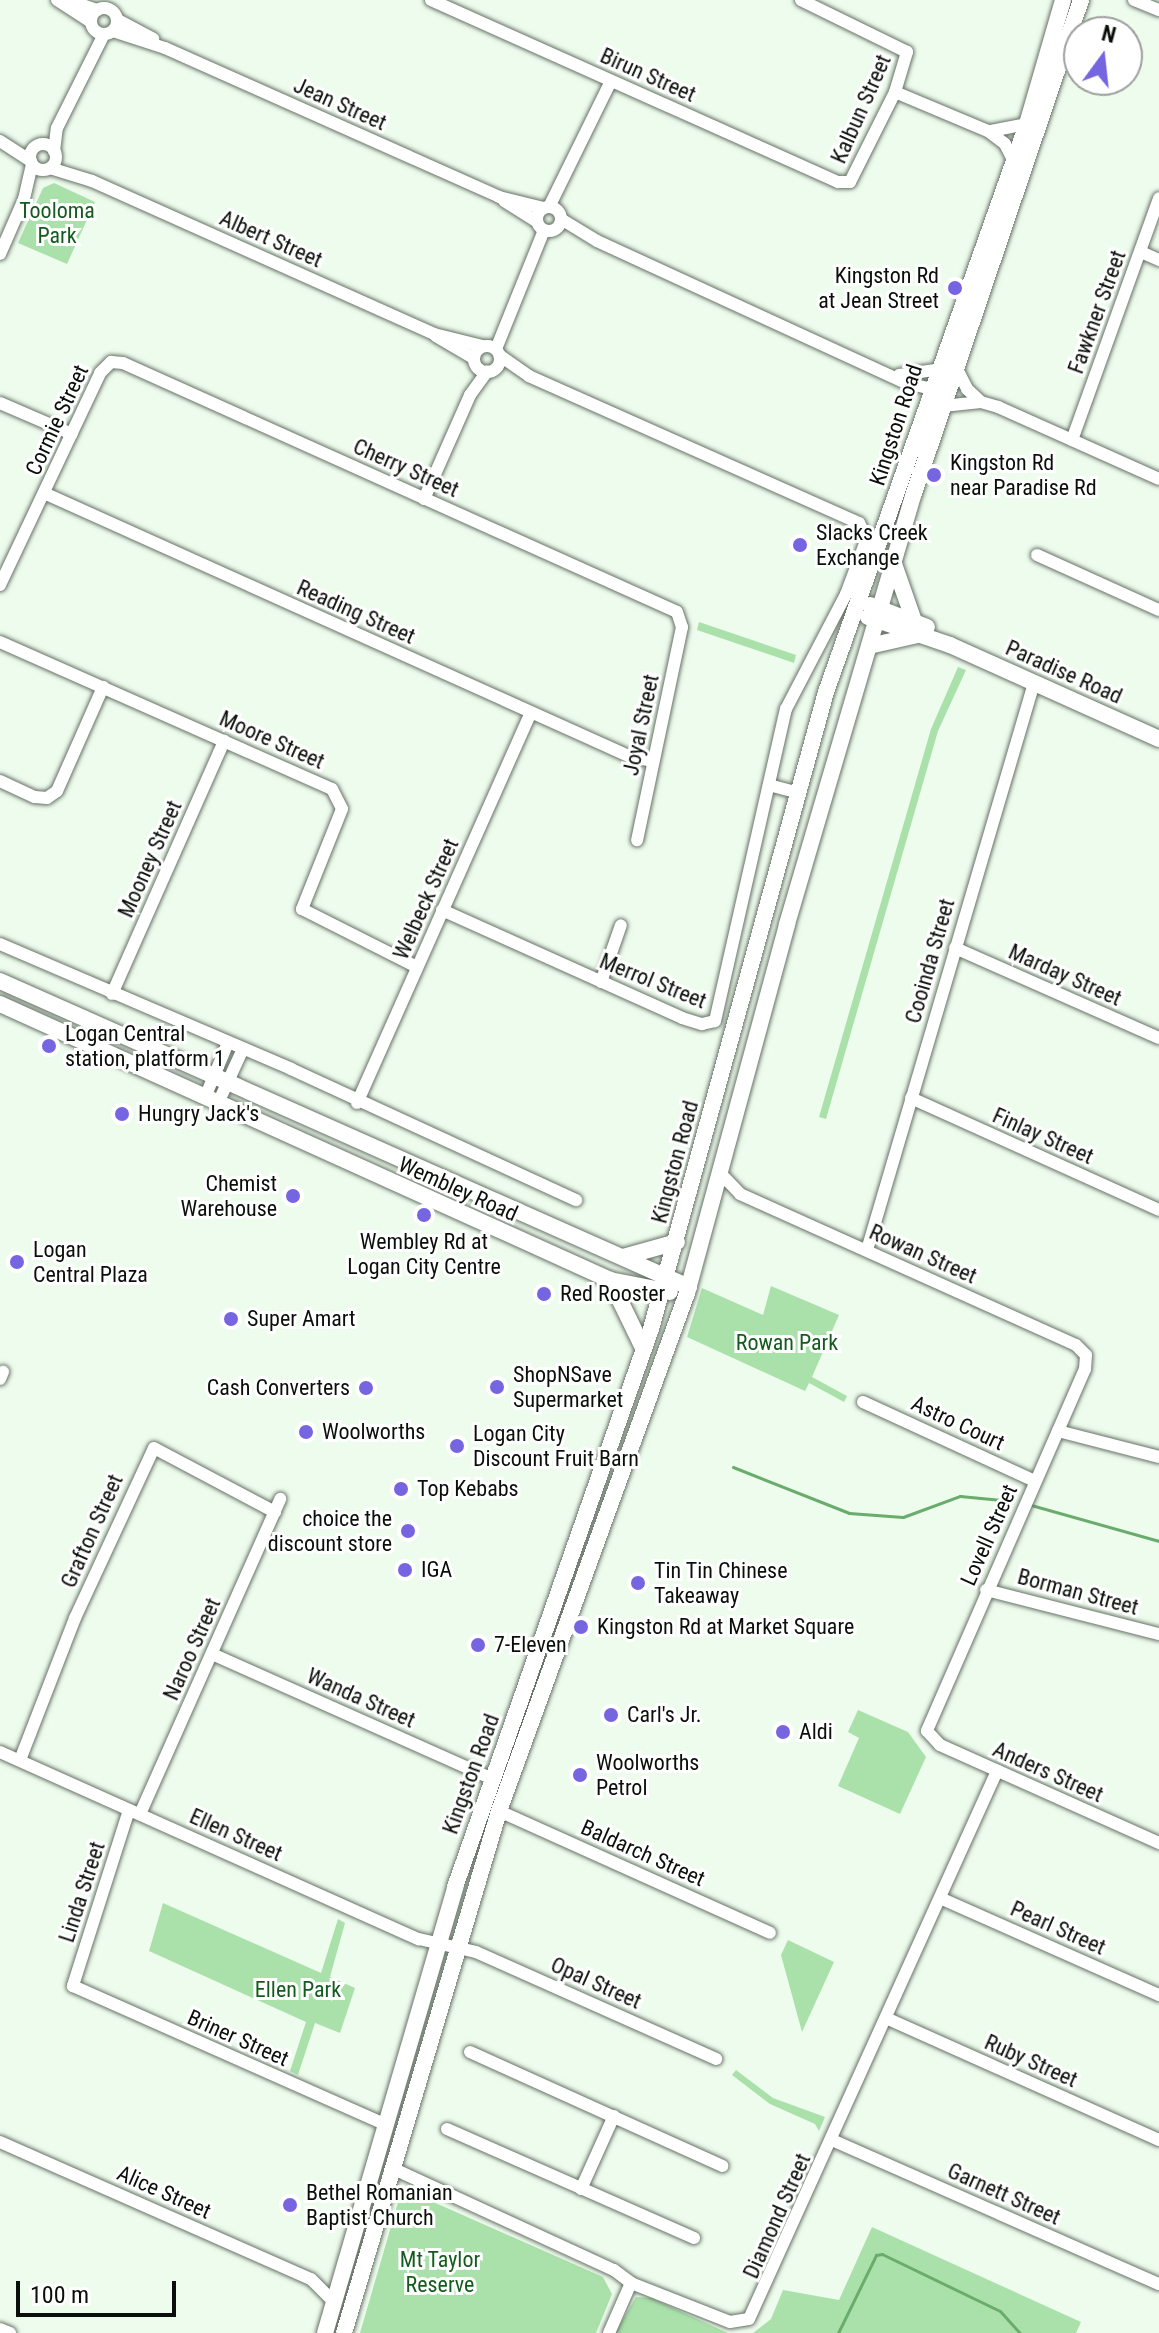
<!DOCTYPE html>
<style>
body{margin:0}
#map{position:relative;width:1159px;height:2333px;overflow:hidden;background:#eefcee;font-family:"Roboto Condensed",sans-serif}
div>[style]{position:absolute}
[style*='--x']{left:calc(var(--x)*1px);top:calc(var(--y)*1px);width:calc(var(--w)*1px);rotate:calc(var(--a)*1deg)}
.green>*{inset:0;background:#aae1ab}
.stream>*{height:3px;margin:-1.5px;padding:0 1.5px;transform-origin:1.5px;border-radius:1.5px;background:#69ac6c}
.roads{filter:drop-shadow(0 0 2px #667266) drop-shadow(0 0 2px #667266)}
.minor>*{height:12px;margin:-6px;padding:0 6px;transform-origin:6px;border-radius:6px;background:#fff}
.minor>.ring{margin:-6px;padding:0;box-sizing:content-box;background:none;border:12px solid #fff;border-radius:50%}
.major>*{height:16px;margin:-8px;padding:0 8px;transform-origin:8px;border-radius:8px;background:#fff}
.dots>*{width:22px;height:22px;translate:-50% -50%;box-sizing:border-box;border:4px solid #fff;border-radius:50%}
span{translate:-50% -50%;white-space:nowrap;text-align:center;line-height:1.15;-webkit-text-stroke:6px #fff;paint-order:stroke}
.street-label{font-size:22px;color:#0b0f0b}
.park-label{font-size:22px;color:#145c1e}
.poi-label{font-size:22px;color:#0b0f0b}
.right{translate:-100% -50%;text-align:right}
.left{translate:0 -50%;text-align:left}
.north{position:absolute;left:1063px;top:16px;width:80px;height:80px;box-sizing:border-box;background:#fff;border:2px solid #9d9f9d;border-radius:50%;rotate:15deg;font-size:22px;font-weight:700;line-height:32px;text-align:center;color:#0b0f0b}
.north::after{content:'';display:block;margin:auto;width:28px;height:36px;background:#7565e0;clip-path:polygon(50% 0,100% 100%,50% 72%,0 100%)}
.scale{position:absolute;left:16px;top:2281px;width:160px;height:36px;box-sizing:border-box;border:4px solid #0b0f0b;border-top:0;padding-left:10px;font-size:24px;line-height:28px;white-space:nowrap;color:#0b0f0b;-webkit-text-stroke:6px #fff;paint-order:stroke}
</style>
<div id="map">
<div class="green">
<div style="clip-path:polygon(54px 183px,95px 202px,67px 264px,18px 243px,43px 188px)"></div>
<div style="clip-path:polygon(699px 622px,796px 655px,794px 663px,697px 630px)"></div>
<div style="clip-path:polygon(958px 667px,966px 670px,938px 731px,826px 1119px,819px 1117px,931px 729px)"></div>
<div style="clip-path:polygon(771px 1286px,839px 1315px,812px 1377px,847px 1396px,844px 1402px,809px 1383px,805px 1391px,687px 1337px,702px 1288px,763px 1315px)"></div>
<div style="clip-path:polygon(858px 1710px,908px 1732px,926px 1757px,900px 1814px,838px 1786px,859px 1738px,848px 1732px)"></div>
<div style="clip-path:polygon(163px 1903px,321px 1973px,338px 1919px,345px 1923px,330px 1977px,355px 1988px,340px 2033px,315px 2023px,298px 2075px,290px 2071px,306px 2022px,149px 1951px)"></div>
<div style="clip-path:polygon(788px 1940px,834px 1962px,802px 2032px,781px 1955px)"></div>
<div style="clip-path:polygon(736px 2070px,773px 2098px,825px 2117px,819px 2131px,815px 2124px,770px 2104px,732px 2075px)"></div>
<div style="clip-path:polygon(413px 2193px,603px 2277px,612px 2294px,596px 2333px,360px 2333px,399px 2199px)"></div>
<div style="clip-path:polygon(872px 2227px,1081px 2322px,1076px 2333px,753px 2333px,771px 2319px,783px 2290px,839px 2300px)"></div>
<div style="clip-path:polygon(636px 2297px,651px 2298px,728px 2333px,615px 2333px)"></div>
</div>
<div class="stream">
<div style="--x:733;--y:1467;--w:125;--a:21.6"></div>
<div style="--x:849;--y:1513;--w:54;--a:4.2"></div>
<div style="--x:903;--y:1517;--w:61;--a:-20.2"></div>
<div style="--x:960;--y:1496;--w:52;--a:5.5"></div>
<div style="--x:1031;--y:1505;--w:133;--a:15.7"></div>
<div style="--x:838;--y:2333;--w:87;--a:-64"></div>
<div style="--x:876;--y:2255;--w:6;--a:-9"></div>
<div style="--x:882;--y:2254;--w:131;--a:25.8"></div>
<div style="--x:1000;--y:2311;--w:30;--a:48"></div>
</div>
<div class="roads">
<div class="minor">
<div style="--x:57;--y:0;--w:40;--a:32.9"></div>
<div style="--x:68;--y:0;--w:31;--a:19"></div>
<div style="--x:431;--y:0;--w:446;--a:24.1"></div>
<div style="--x:838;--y:182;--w:12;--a:0"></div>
<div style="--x:850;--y:182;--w:101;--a:-63.4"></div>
<div style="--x:895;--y:92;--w:42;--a:-73.3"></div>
<div style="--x:907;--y:52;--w:118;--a:-153.9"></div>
<div style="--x:1134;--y:0;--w:27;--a:22"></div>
<div class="ring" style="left:91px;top:8px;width:14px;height:14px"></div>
<div style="--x:118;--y:20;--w:40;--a:28"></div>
<div style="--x:113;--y:31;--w:55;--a:18.1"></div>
<div style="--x:165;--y:48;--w:366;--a:24"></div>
<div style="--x:499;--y:197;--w:45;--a:14"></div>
<div style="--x:895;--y:92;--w:101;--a:22.8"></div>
<div style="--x:988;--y:131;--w:21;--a:37"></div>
<div style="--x:1005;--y:144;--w:20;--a:63"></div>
<div style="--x:991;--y:131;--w:37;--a:-11"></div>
<div style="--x:0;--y:141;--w:37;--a:33"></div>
<div class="ring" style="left:30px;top:144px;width:14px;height:14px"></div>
<div style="--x:54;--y:151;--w:23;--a:-83"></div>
<div style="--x:57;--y:128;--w:105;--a:-63.4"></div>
<div style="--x:50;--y:168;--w:44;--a:17.2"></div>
<div style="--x:92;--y:181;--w:375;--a:24.1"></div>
<div style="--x:434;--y:334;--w:49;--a:14"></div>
<div style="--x:504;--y:201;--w:39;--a:32"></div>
<div class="ring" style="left:537px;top:207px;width:12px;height:12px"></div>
<div style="--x:549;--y:207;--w:140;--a:-63.8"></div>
<div style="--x:561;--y:219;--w:42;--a:31.4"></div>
<div style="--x:597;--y:241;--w:340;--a:24.7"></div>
<div style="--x:906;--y:383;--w:32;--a:13"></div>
<div style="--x:1141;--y:252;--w:20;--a:24"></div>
<div style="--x:0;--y:254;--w:60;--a:-66.4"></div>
<div style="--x:24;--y:199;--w:36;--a:-77"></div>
<div style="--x:436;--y:336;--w:43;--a:30.7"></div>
<div class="ring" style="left:474px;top:346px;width:14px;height:14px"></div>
<div style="--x:496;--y:349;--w:128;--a:-68"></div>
<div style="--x:956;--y:367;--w:25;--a:63"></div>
<div style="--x:967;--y:389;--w:19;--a:43"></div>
<div style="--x:899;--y:375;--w:37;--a:-8"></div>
<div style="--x:0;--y:403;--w:78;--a:23.3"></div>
<div style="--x:943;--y:406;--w:38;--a:-6"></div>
<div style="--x:981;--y:402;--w:18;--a:16"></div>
<div style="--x:998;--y:407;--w:176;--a:24.1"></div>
<div style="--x:1072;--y:440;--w:257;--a:-70.2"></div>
<div style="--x:44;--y:493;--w:644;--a:24.22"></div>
<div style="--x:631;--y:757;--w:22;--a:10"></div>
<div style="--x:424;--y:499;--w:114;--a:-66.1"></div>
<div style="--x:470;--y:395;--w:29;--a:-54"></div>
<div style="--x:1037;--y:555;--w:134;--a:24.3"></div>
<div style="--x:0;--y:585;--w:234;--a:-64.7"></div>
<div style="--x:100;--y:373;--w:16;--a:-45"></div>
<div style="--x:111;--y:362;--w:12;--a:5"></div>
<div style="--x:123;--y:363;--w:607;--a:24.2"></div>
<div style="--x:677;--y:612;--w:16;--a:72"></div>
<div style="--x:682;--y:627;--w:218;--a:101.9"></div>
<div style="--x:0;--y:642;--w:363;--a:23.9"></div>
<div style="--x:332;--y:789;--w:22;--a:63"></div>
<div style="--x:342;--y:809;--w:108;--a:111.8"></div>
<div style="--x:302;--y:909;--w:129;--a:26.8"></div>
<div style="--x:0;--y:781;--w:38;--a:25"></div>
<div style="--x:35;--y:797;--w:12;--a:5"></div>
<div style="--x:47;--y:798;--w:12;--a:-35"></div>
<div style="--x:57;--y:791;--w:114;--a:-66.1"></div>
<div style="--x:769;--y:785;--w:30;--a:15"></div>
<div style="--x:442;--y:910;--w:263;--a:24.2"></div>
<div style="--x:682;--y:1018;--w:21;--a:17"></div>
<div style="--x:702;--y:1024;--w:13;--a:-13"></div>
<div style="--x:715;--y:1021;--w:320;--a:-77.2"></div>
<div style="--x:786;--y:709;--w:130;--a:-62.4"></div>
<div style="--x:846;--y:594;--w:60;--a:-69.4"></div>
<div style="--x:867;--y:538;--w:17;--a:-118"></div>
<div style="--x:859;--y:523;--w:361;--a:-156"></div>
<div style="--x:529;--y:376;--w:35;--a:-145"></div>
<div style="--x:0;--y:944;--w:317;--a:23.2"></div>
<div style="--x:291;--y:1069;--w:314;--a:24.7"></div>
<div style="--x:955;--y:948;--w:223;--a:23.8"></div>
<div style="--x:601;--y:982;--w:60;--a:-70.7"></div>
<div style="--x:112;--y:994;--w:277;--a:-66.1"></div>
<div style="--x:206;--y:1095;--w:54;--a:-67.2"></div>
<div style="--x:911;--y:1098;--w:272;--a:24.3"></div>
<div style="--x:219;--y:1101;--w:55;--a:-65.3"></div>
<div style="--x:357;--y:1103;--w:427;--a:-66"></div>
<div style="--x:721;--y:1174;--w:28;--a:46"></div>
<div style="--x:740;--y:1194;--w:368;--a:24.2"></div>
<div style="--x:1076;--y:1345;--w:14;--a:45"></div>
<div style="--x:1086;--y:1355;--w:14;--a:94"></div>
<div style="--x:1085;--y:1369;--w:395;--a:113.6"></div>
<div style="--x:927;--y:1731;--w:19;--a:47"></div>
<div style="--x:940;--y:1745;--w:240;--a:24.1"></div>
<div style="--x:867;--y:1250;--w:591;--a:-73.59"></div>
<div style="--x:0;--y:1379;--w:8;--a:-67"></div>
<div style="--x:863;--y:1402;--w:189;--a:24.7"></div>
<div style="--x:1058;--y:1431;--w:104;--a:14.4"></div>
<div style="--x:986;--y:1590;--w:179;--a:14.3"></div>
<div style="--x:212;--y:1654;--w:308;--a:24"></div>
<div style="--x:0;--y:1752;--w:459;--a:24.1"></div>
<div style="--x:419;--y:1939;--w:58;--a:12.8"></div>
<div style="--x:476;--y:1952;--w:263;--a:24"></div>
<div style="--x:20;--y:1760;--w:152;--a:-68.8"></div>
<div style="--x:75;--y:1618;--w:187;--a:-65.1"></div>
<div style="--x:154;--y:1448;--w:137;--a:27.9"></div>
<div style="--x:129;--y:1810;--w:185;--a:107.7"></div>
<div style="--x:73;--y:1986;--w:343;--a:23.9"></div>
<div style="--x:499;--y:1811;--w:297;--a:24.2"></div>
<div style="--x:140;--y:1814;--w:345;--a:-66"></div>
<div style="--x:940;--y:1898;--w:240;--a:23.9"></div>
<div style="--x:886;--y:2018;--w:299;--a:24.1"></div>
<div style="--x:470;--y:2052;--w:277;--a:24.3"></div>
<div style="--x:447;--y:2129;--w:270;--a:23.8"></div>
<div style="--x:832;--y:2140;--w:357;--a:23.8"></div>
<div style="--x:0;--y:2142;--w:340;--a:23.8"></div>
<div style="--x:311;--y:2279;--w:31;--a:45"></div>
<div style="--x:394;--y:2169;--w:242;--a:24.7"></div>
<div style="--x:614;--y:2270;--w:21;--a:37"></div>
<div style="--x:631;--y:2283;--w:106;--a:21.5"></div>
<div style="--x:730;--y:2322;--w:19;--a:-9"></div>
<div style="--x:749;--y:2319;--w:602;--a:-65.65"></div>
<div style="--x:581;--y:2189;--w:80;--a:-65.7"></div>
<div style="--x:0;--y:2329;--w:11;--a:22"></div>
<div style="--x:609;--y:2333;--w:55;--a:-66.3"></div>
</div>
<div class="major">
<div style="--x:894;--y:564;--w:60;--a:70.7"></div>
<div style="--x:870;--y:605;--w:61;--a:21.1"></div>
<div style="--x:868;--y:617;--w:87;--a:18.9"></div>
<div style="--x:950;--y:645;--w:229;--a:24.2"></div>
<div style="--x:869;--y:646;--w:50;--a:-12.7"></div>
<div style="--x:0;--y:981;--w:754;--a:23.95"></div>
<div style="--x:0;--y:1004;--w:670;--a:24.34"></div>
<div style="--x:610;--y:1280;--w:61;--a:11.3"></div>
<div style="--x:623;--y:1257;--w:56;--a:-15.5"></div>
<div style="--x:610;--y:1280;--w:73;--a:64.1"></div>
<div style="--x:325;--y:2333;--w:465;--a:-73.7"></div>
<div style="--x:455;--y:1887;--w:591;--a:-70.65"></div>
<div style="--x:651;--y:1329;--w:661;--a:-74.64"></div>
<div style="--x:826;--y:692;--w:603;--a:-70.51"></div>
<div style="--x:1027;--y:124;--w:129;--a:-73.8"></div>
<div style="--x:344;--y:2333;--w:545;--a:-73.46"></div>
<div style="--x:499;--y:1811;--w:551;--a:-70.05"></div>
<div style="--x:687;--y:1293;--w:382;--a:-74.8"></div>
<div style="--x:787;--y:924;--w:449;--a:-73.6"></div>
<div style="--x:914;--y:493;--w:521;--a:-71.29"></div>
</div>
</div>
<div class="dots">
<div style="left:955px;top:288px;background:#7565e0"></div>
<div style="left:934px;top:475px;background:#7565e0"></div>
<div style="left:800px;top:545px;background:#7565e0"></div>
<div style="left:49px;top:1046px;background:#7565e0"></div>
<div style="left:122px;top:1114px;background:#7565e0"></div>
<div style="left:293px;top:1196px;background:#7565e0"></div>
<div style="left:424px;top:1215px;background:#7565e0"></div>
<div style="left:17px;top:1262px;background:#7565e0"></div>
<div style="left:544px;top:1294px;background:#7565e0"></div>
<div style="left:231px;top:1319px;background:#7565e0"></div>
<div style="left:497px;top:1387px;background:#7565e0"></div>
<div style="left:366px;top:1388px;background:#7565e0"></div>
<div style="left:306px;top:1432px;background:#7565e0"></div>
<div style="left:457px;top:1446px;background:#7565e0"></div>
<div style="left:401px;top:1489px;background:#7565e0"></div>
<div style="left:408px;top:1531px;background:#7565e0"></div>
<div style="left:405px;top:1570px;background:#7565e0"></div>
<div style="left:638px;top:1583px;background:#7565e0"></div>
<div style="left:581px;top:1627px;background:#7565e0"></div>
<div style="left:478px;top:1645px;background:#7565e0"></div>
<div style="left:611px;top:1715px;background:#7565e0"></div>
<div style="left:783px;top:1732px;background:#7565e0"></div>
<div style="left:580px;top:1775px;background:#7565e0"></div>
<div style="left:290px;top:2205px;background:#7565e0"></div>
</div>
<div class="street-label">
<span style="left:648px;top:75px;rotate:24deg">Birun Street</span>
<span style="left:340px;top:104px;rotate:24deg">Jean Street</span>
<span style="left:861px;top:109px;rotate:-66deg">Kalbun Street</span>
<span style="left:271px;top:239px;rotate:24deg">Albert Street</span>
<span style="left:1097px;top:312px;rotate:-70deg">Fawkner Street</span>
<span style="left:57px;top:420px;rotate:-65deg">Cormie Street</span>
<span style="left:896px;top:425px;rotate:-72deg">Kingston Road</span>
<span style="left:406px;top:468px;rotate:24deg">Cherry Street</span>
<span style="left:356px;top:612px;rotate:24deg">Reading Street</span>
<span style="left:1064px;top:672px;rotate:24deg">Paradise Road</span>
<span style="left:641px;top:725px;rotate:-78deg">Joyal Street</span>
<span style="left:272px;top:740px;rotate:24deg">Moore Street</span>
<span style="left:150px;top:859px;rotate:-66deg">Mooney Street</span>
<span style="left:426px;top:899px;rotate:-66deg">Welbeck Street</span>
<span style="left:930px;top:961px;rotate:-74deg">Cooinda Street</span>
<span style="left:1065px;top:975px;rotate:24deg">Marday Street</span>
<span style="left:653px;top:981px;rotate:22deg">Merrol Street</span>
<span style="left:1043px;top:1136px;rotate:24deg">Finlay Street</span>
<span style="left:675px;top:1162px;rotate:-75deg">Kingston Road</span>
<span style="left:458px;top:1189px;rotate:24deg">Wembley Road</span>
<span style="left:923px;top:1254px;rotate:24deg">Rowan Street</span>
<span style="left:958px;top:1423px;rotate:25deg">Astro Court</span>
<span style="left:92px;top:1531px;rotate:-66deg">Grafton Street</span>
<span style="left:989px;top:1535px;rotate:-66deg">Lovell Street</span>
<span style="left:1078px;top:1592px;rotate:15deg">Borman Street</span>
<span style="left:192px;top:1649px;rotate:-66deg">Naroo Street</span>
<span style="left:361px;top:1698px;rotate:24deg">Wanda Street</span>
<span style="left:1048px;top:1772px;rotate:24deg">Anders Street</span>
<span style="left:471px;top:1774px;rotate:-70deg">Kingston Road</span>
<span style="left:236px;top:1835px;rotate:24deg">Ellen Street</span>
<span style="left:643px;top:1853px;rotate:24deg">Baldarch Street</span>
<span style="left:82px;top:1892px;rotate:-72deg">Linda Street</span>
<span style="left:1058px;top:1928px;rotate:24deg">Pearl Street</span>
<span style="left:596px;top:1983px;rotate:24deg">Opal Street</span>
<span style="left:238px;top:2038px;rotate:24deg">Briner Street</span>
<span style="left:1031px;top:2061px;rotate:24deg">Ruby Street</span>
<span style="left:164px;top:2192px;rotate:24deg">Alice Street</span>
<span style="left:1004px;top:2194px;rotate:24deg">Garnett Street</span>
<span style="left:777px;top:2216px;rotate:-66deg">Diamond Street</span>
</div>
<div class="park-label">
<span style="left:57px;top:223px">Tooloma<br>Park</span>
<span style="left:787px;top:1343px">Rowan Park</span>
<span style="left:298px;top:1990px">Ellen Park</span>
<span style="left:440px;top:2272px">Mt Taylor<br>Reserve</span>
</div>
<div class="poi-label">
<span class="right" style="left:939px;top:288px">Kingston Rd<br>at Jean Street</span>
<span class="left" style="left:950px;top:475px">Kingston Rd<br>near Paradise Rd</span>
<span class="left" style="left:816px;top:545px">Slacks Creek<br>Exchange</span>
<span class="left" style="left:65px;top:1046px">Logan Central<br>station, platform 1</span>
<span class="left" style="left:138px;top:1114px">Hungry Jack's</span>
<span class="right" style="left:277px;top:1196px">Chemist<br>Warehouse</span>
<span style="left:424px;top:1254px">Wembley Rd at<br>Logan City Centre</span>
<span class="left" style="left:33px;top:1262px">Logan<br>Central Plaza</span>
<span class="left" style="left:560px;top:1294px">Red Rooster</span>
<span class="left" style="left:247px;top:1319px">Super Amart</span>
<span class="left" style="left:513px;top:1387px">ShopNSave<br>Supermarket</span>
<span class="right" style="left:350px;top:1388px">Cash Converters</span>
<span class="left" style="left:322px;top:1432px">Woolworths</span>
<span class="left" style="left:473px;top:1446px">Logan City<br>Discount Fruit Barn</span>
<span class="left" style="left:417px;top:1489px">Top Kebabs</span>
<span class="right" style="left:392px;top:1531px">choice the<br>discount store</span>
<span class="left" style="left:421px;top:1570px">IGA</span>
<span class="left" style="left:654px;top:1583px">Tin Tin Chinese<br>Takeaway</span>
<span class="left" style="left:597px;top:1627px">Kingston Rd at Market Square</span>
<span class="left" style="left:494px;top:1645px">7-Eleven</span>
<span class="left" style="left:627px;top:1715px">Carl's Jr.</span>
<span class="left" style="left:799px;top:1732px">Aldi</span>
<span class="left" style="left:596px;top:1775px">Woolworths<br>Petrol</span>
<span class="left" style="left:306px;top:2205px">Bethel Romanian<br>Baptist Church</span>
</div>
<div class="north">N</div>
<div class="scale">100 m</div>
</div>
